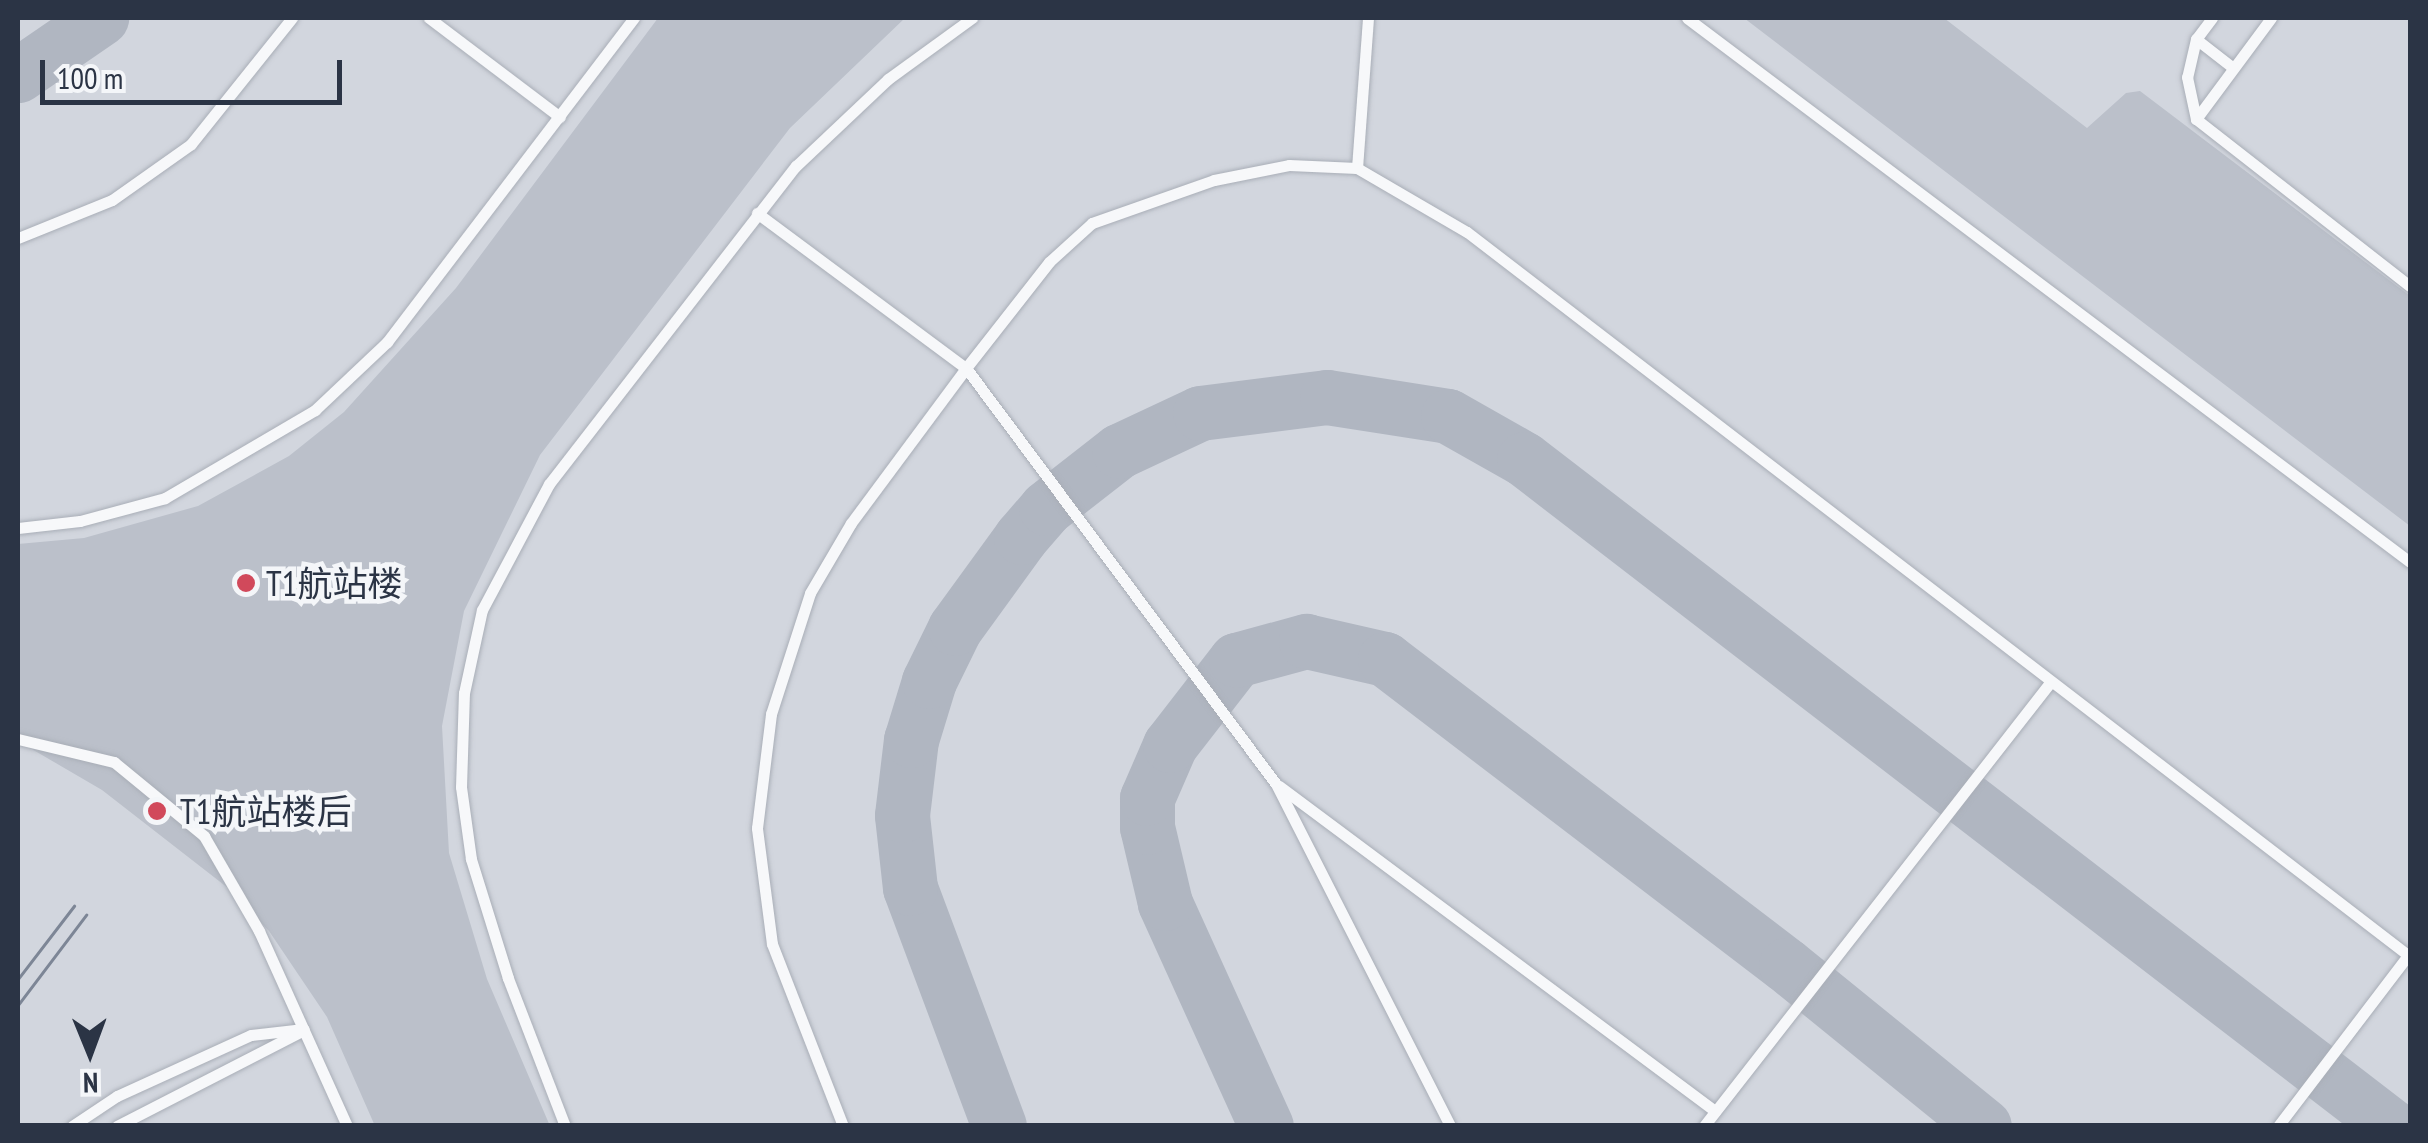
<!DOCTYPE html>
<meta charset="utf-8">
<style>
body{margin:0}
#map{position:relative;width:2428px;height:1143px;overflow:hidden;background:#e4e7ec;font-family:"PT Sans Narrow","Noto Sans SC",sans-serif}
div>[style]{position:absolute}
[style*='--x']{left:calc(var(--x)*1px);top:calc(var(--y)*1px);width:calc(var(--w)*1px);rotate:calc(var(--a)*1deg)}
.built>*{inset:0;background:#d2d6de}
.taxiway>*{height:55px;margin:-27.5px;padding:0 27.5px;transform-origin:27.5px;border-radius:27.5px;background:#b0b6c1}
.building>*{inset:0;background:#bbc0ca}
.roads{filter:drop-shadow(0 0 2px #a9aeb7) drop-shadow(0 0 2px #a9aeb7)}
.lane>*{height:11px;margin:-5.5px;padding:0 5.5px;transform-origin:5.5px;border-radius:5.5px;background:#f7f8fa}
.tram>*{height:2.5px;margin:-1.25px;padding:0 1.25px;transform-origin:1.25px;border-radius:1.25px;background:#7d8696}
.dots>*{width:28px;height:28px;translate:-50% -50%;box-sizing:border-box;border:5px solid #f4f6f9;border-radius:50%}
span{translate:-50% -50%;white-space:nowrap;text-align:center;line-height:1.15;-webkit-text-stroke:9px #f4f6f9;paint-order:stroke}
.poi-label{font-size:35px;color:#2b3445}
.left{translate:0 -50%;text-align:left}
.frame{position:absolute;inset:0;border:20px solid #2b3445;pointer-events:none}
.north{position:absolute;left:40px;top:1003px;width:100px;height:100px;-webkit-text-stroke:8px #f4f6f9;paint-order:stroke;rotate:179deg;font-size:28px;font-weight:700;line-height:40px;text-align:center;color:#2b3445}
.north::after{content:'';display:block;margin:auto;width:35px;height:45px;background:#2b3445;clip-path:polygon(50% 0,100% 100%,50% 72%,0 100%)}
.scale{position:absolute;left:40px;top:60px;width:302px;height:45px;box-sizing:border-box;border:5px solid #2b3445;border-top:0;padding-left:12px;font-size:30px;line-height:35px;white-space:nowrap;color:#2b3445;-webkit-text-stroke:8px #f4f6f9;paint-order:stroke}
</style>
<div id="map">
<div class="built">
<div style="clip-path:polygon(18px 18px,2410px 18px,2410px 1125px,18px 1125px)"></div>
</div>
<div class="taxiway">
<div style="--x:18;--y:75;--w:101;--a:-34.5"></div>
<div style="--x:999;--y:1126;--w:254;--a:-110.5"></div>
<div style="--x:910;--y:888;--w:73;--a:-96.3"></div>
<div style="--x:902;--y:815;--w:76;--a:-83.2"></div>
<div style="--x:911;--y:740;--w:62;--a:-73"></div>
<div style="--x:929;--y:681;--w:59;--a:-63.9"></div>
<div style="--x:955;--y:628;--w:112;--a:-54"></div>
<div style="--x:1021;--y:537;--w:38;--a:-49"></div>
<div style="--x:1046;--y:508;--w:93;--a:-38"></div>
<div style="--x:1119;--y:451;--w:89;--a:-25.1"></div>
<div style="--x:1200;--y:413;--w:128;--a:-7.2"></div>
<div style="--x:1327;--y:397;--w:122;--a:8.9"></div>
<div style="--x:1448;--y:416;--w:87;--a:29.5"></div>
<div style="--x:1524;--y:459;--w:1094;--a:37.57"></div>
<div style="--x:1266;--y:1126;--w:245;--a:-114.4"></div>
<div style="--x:1165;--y:903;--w:78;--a:-103.3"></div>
<div style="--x:1147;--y:827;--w:29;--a:-90"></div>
<div style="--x:1147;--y:798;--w:58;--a:-66.5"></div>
<div style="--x:1170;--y:745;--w:108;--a:-52.2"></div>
<div style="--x:1236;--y:660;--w:73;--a:-15.2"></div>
<div style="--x:1306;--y:641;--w:81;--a:12.8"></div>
<div style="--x:1385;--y:659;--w:504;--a:37.35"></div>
<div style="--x:1786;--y:965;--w:255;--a:39.1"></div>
</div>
<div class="building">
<div style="clip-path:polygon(658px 18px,905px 18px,790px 128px,540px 455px,464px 611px,442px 726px,449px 853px,487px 979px,550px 1126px,375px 1126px,327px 1017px,269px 931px,228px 888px,102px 790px,18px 741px,18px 544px,84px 538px,198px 506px,289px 456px,344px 412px,456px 288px)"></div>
<div style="clip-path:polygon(1744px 18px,1944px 18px,2087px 128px,2126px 93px,2140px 91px,2410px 296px,2410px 526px)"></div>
</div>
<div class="roads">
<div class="lane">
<div style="--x:429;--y:18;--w:164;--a:37.1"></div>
<div style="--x:1687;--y:18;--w:905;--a:36.96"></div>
<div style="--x:2212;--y:18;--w:26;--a:127"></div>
<div style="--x:2196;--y:39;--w:46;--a:37.9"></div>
<div style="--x:2271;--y:18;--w:126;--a:126.6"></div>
<div style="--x:2196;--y:119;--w:271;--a:38"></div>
<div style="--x:2196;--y:39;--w:39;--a:103"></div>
<div style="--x:2187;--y:77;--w:43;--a:77.9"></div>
<div style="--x:1357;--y:168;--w:150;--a:-85.8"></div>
<div style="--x:757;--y:213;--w:260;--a:36.6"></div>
<div style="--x:966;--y:368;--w:519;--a:53.31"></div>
<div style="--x:1276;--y:784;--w:384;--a:63"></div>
<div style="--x:18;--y:238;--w:101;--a:-22"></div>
<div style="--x:112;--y:200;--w:97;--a:-35.3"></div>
<div style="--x:191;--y:144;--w:161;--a:-51.3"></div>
<div style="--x:18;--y:528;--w:62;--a:-6.4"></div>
<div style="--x:80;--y:521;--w:88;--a:-15.1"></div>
<div style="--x:165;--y:498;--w:174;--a:-30.4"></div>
<div style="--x:315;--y:410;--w:99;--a:-43.4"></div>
<div style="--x:387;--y:342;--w:407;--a:-52.7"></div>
<div style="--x:18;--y:739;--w:99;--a:13.5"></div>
<div style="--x:114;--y:762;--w:117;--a:39.4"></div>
<div style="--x:204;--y:836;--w:110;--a:59.9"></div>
<div style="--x:259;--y:931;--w:214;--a:65.7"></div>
<div style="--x:1279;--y:786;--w:544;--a:36.7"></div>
<div style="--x:72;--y:1126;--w:54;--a:-33.7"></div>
<div style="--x:117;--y:1096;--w:147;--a:-24.5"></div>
<div style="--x:251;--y:1035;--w:53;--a:-6.5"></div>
<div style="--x:117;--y:1126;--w:206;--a:-27.2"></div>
<div style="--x:565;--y:1126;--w:159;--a:-111.1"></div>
<div style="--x:508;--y:978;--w:125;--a:-107.3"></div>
<div style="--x:471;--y:859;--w:73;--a:-97.9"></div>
<div style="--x:461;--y:787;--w:94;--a:-88.2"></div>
<div style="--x:464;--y:693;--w:85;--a:-77.8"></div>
<div style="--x:482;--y:610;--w:143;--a:-62"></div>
<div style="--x:549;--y:484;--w:403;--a:-52.2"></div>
<div style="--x:796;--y:166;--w:127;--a:-43.4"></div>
<div style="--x:888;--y:79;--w:104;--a:-36"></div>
<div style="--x:843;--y:1126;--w:195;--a:-111.3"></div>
<div style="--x:772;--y:944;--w:117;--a:-97.4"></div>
<div style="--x:757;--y:828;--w:115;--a:-83"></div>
<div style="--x:771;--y:714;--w:127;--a:-72.1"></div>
<div style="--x:810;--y:593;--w:81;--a:-59.6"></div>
<div style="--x:851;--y:523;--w:193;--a:-53.4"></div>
<div style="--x:966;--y:368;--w:135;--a:-51.9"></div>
<div style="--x:1049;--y:262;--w:58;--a:-42.2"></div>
<div style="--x:1092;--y:223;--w:129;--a:-19.4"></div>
<div style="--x:1214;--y:180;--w:76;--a:-11.3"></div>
<div style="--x:1289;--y:165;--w:68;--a:2.5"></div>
<div style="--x:1357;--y:168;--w:127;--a:30.2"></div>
<div style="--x:1467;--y:232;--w:1187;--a:37.54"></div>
<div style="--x:1704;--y:1126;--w:561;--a:-52.03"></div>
<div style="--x:2278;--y:1126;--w:218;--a:-52.7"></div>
</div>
</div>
<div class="tram">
<div style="--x:18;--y:979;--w:92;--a:-52.5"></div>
<div style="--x:18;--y:1005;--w:113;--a:-52.9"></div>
</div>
<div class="dots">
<div style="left:246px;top:583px;background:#d1495b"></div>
<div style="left:157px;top:811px;background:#d1495b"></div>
</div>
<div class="poi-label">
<span class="left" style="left:266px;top:583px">T1航站楼</span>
<span class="left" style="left:180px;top:811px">T1航站楼后</span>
</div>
<div class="frame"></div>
<div class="north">N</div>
<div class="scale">100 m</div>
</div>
